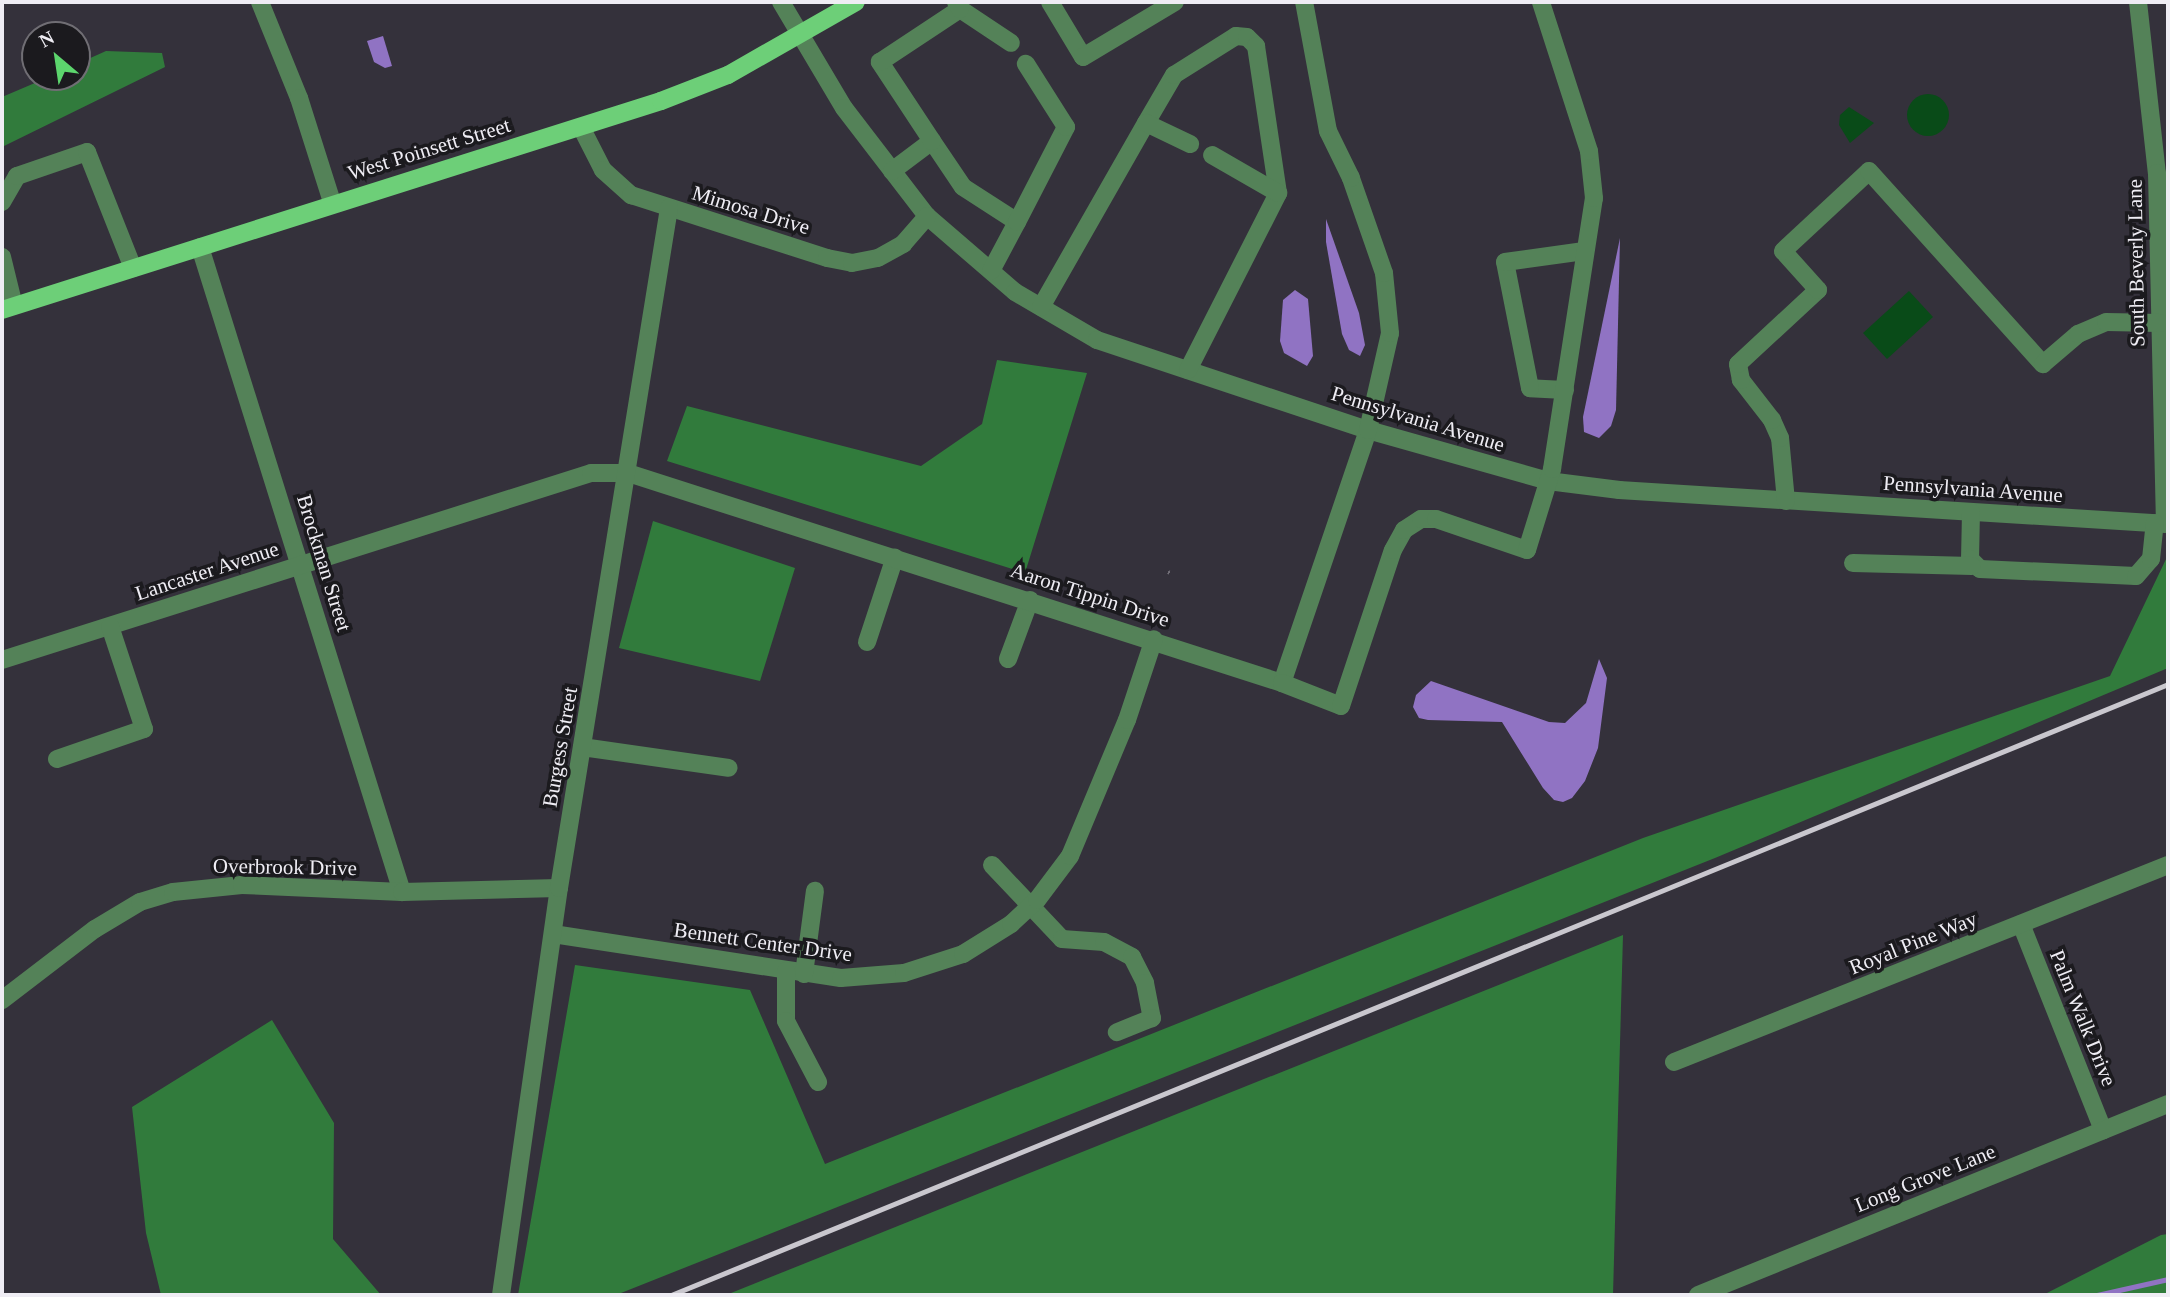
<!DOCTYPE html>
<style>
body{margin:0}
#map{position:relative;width:2170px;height:1297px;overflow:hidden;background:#34313b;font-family:Georgia,serif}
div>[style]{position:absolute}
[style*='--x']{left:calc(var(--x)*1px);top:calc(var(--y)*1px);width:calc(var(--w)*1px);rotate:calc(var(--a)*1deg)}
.green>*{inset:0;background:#094b18}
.round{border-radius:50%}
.forest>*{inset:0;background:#317b3c}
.water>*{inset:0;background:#9073c3}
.stream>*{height:5px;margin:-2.5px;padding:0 2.5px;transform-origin:2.5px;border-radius:2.5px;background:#9073c3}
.path>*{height:3.5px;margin-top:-1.75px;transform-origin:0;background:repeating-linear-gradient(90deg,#726f78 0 2px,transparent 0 7px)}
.minor>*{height:18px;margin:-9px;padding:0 9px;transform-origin:9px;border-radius:9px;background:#548258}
.major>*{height:18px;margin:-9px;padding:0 9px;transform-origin:9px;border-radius:9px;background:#6dcf78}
.rail>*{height:5px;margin:-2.5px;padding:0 2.5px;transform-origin:2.5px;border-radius:2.5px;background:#c9c7ce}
span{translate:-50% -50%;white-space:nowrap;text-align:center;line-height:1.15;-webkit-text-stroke:7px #1b1a1e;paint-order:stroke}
.street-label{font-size:21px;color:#efedf4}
.frame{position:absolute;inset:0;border:4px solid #efedf4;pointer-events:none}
.north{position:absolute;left:21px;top:21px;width:70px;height:70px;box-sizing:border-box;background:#1b1a1e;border:2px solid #706e74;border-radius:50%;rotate:331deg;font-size:19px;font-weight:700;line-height:28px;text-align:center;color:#efedf4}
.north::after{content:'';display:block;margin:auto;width:24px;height:32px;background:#5cd56d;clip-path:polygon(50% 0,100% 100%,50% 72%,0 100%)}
</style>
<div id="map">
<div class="green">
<div class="round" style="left:1907px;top:94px;width:42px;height:42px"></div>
<div style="clip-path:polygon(1849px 107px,1874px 123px,1850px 143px,1839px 125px,1840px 115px)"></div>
<div style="clip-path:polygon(1909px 291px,1933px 317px,1887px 359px,1863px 333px)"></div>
</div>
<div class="forest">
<div style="clip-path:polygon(106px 51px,162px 53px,165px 67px,2px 147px,2px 97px,49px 77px,77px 77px,77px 64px)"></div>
<div style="clip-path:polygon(997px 360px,1087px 373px,1025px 573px,667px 461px,687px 406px,921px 466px,982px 424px)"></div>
<div style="clip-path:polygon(653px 521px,795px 568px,760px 681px,619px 648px)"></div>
<div style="clip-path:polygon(2168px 555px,2168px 668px,1715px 858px,616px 1295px,518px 1295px,575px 965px,750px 990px,825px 1164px,1643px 838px,2110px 676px)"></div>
<div style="clip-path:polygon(1623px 935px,1613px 1295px,726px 1295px)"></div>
<div style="clip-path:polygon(272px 1020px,334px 1123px,333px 1239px,381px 1295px,161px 1295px,146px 1233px,132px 1107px)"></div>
<div style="clip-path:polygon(2168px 1234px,2168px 1295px,2043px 1295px,2161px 1235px)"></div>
</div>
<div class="water">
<div style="clip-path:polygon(383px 36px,392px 66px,385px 68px,374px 62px,367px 41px)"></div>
<div style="clip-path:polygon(1326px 219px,1359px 313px,1365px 345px,1360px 356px,1349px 350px,1342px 334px,1326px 242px)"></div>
<div style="clip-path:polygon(1620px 238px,1616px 410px,1611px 426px,1599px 438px,1584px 432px,1583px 417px)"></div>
<div style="clip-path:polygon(1295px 290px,1308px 299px,1313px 356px,1307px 366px,1284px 353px,1280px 341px,1283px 300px)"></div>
<div style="clip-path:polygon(1599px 659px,1607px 678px,1598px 748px,1585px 781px,1572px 798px,1563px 802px,1554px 800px,1543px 788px,1502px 722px,1428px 720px,1419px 718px,1413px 707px,1416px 695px,1431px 681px,1549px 722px,1565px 723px,1586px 703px)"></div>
</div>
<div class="stream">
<div style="--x:2097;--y:1295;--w:73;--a:-12.7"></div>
</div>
<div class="path">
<div style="--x:1168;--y:572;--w:5;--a:22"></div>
</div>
<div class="minor">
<div style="--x:260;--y:2;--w:104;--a:67.9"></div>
<div style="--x:299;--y:98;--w:109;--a:72.4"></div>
<div style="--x:781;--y:2;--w:123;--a:59.3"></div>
<div style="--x:844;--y:108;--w:136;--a:52.5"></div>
<div style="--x:927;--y:216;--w:116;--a:40.8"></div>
<div style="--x:1015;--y:292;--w:95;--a:30.3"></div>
<div style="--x:1097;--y:340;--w:286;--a:18.4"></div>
<div style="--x:1368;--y:430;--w:187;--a:15.8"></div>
<div style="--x:1548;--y:481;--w:72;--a:7.2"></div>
<div style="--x:1619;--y:490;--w:550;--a:3.54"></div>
<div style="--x:1050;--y:2;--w:64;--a:59"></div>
<div style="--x:1083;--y:57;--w:107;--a:-30.9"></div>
<div style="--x:2138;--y:2;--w:172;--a:83.7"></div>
<div style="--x:2157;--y:173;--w:351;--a:88.7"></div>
<div style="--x:960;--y:9;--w:61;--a:33.7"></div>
<div style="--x:1146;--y:123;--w:56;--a:-59.7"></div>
<div style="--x:1174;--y:75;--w:73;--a:-32.2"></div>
<div style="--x:1236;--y:36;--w:11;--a:5"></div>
<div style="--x:1247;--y:37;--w:13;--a:45"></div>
<div style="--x:1256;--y:46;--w:149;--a:81.5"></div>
<div style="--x:581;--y:127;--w:48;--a:62.9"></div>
<div style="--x:603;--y:170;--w:38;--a:42"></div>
<div style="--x:631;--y:195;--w:206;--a:17.8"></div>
<div style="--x:827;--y:258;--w:25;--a:11"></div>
<div style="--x:852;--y:263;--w:26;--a:-11"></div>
<div style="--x:878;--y:258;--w:29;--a:-29"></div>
<div style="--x:903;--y:244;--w:37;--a:-49"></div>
<div style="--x:932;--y:141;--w:55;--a:56"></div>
<div style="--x:963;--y:187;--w:64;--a:32.9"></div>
<div style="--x:1017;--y:222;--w:55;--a:118"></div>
<div style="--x:892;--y:171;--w:50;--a:-36.9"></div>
<div style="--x:932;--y:141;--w:95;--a:-123.4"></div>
<div style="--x:880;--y:62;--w:96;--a:-33.5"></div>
<div style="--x:960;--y:9;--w:8;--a:-120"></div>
<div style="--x:2;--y:202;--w:30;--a:-60"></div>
<div style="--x:17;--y:176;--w:74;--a:-18.9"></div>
<div style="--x:87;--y:152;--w:125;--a:68.4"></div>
<div style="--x:1017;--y:222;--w:107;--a:-62.7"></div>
<div style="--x:1066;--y:127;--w:75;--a:-122.4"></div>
<div style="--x:200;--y:247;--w:676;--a:72.61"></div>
<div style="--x:2;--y:257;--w:50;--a:76.2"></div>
<div style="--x:1041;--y:307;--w:212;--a:-60.3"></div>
<div style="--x:1146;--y:123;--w:49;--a:25.5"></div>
<div style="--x:1188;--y:370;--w:199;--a:-63"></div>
<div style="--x:1278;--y:193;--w:76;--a:-150.1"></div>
<div style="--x:1565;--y:390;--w:35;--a:-177"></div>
<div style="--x:1530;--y:388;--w:128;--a:-101.2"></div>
<div style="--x:1505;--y:262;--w:80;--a:-7.9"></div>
<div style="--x:1786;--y:501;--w:63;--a:-95.4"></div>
<div style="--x:1780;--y:438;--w:20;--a:-114"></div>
<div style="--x:1772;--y:420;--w:51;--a:-127.8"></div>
<div style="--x:1741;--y:380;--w:16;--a:-101"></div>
<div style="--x:1738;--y:364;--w:109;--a:-42.8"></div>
<div style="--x:1818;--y:290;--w:52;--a:-131.9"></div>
<div style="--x:1783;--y:251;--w:117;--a:-42.9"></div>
<div style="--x:1869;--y:171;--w:260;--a:48"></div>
<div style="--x:2043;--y:364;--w:46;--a:-40.6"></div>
<div style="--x:2078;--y:334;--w:30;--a:-23"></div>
<div style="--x:2106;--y:322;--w:54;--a:1.1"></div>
<div style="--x:1971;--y:512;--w:47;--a:91.2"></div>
<div style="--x:1970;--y:559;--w:14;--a:45"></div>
<div style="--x:1980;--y:569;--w:156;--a:2.6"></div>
<div style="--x:2136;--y:576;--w:23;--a:-49"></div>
<div style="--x:2151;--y:559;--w:36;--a:-84"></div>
<div style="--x:1853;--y:563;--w:119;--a:1.4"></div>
<div style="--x:867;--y:642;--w:89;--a:-71.8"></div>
<div style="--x:1008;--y:659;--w:63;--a:-69.6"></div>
<div style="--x:2;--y:660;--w:618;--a:-17.61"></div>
<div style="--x:591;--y:473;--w:37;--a:0"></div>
<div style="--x:628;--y:473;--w:687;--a:17.8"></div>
<div style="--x:1282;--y:683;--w:267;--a:-71.2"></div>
<div style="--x:1368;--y:430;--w:99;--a:-77.2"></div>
<div style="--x:1390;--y:333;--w:60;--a:-95.7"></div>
<div style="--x:1384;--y:273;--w:101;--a:-109.2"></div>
<div style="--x:1351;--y:178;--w:52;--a:-116.1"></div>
<div style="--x:1328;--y:131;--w:131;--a:-100.5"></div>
<div style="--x:1282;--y:683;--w:63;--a:21.3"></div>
<div style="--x:1341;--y:706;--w:164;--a:-71.6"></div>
<div style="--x:1393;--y:550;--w:23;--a:-61"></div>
<div style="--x:1404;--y:530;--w:20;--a:-33"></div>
<div style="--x:1421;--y:519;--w:15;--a:0"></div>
<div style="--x:1436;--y:519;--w:96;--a:18.8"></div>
<div style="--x:1527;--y:550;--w:85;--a:-72.8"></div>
<div style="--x:1552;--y:469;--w:274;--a:-81.2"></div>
<div style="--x:1594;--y:198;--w:47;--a:-96.1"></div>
<div style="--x:1589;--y:151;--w:157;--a:-107.9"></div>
<div style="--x:582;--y:747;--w:148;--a:8.1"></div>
<div style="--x:57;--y:759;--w:92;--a:-19"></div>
<div style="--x:144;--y:729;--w:108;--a:-108.3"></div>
<div style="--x:992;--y:865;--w:102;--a:46.6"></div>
<div style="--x:1062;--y:939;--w:42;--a:4.1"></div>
<div style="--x:1104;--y:942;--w:32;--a:28"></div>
<div style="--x:1132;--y:957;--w:29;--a:63"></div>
<div style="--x:1145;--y:983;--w:36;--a:79"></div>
<div style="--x:1152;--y:1018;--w:38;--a:158"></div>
<div style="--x:2021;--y:924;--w:222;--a:68.3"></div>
<div style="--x:553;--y:934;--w:291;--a:8.7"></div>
<div style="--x:841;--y:978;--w:63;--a:-4.5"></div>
<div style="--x:904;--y:973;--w:62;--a:-17.9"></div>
<div style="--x:963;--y:954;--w:57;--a:-32"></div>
<div style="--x:1011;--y:924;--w:35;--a:-43"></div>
<div style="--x:1037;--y:900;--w:55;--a:-53.1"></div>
<div style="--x:1070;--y:856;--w:147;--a:-67.3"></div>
<div style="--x:1127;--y:720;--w:85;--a:-71.6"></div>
<div style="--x:786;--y:971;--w:50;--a:90"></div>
<div style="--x:786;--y:1021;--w:69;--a:62.3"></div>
<div style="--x:804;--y:974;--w:84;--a:-82.5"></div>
<div style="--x:2;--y:1000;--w:117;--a:-37.4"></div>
<div style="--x:95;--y:929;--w:52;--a:-31"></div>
<div style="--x:140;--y:902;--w:34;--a:-17"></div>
<div style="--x:173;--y:892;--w:69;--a:-5.8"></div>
<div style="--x:242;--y:885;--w:160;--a:2.5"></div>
<div style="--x:402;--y:892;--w:157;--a:-1.5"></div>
<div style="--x:1674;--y:1062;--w:532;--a:-21.74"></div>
<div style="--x:501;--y:1295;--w:411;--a:-81.9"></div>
<div style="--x:559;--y:888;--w:689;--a:-80.81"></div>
<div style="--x:1698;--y:1295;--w:507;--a:-22.12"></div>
</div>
<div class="major">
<div style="--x:2;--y:310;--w:691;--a:-17.6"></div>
<div style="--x:661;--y:101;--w:72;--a:-21.2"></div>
<div style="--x:728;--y:75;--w:147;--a:-29.7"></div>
</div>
<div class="rail">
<div style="--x:671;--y:1295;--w:1617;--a:-22.2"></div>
</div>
<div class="street-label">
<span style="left:429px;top:149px;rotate:-17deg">West Poinsett Street</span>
<span style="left:751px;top:210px;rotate:17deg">Mimosa Drive</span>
<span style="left:2136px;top:263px;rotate:-91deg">South Beverly Lane</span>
<span style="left:1418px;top:419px;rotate:17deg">Pennsylvania Avenue</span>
<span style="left:1973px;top:489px;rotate:4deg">Pennsylvania Avenue</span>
<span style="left:324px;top:563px;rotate:73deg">Brockman Street</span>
<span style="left:207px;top:571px;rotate:-18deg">Lancaster Avenue</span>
<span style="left:1090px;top:595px;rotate:18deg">Aaron Tippin Drive</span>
<span style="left:560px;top:747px;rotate:-80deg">Burgess Street</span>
<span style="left:285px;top:867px;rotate:1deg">Overbrook Drive</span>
<span style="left:763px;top:942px;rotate:8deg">Bennett Center Drive</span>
<span style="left:1913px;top:943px;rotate:-22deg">Royal Pine Way</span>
<span style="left:2083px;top:1018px;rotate:68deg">Palm Walk Drive</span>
<span style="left:1925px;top:1178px;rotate:-22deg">Long Grove Lane</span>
</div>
<div class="frame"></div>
<div class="north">N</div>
</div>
